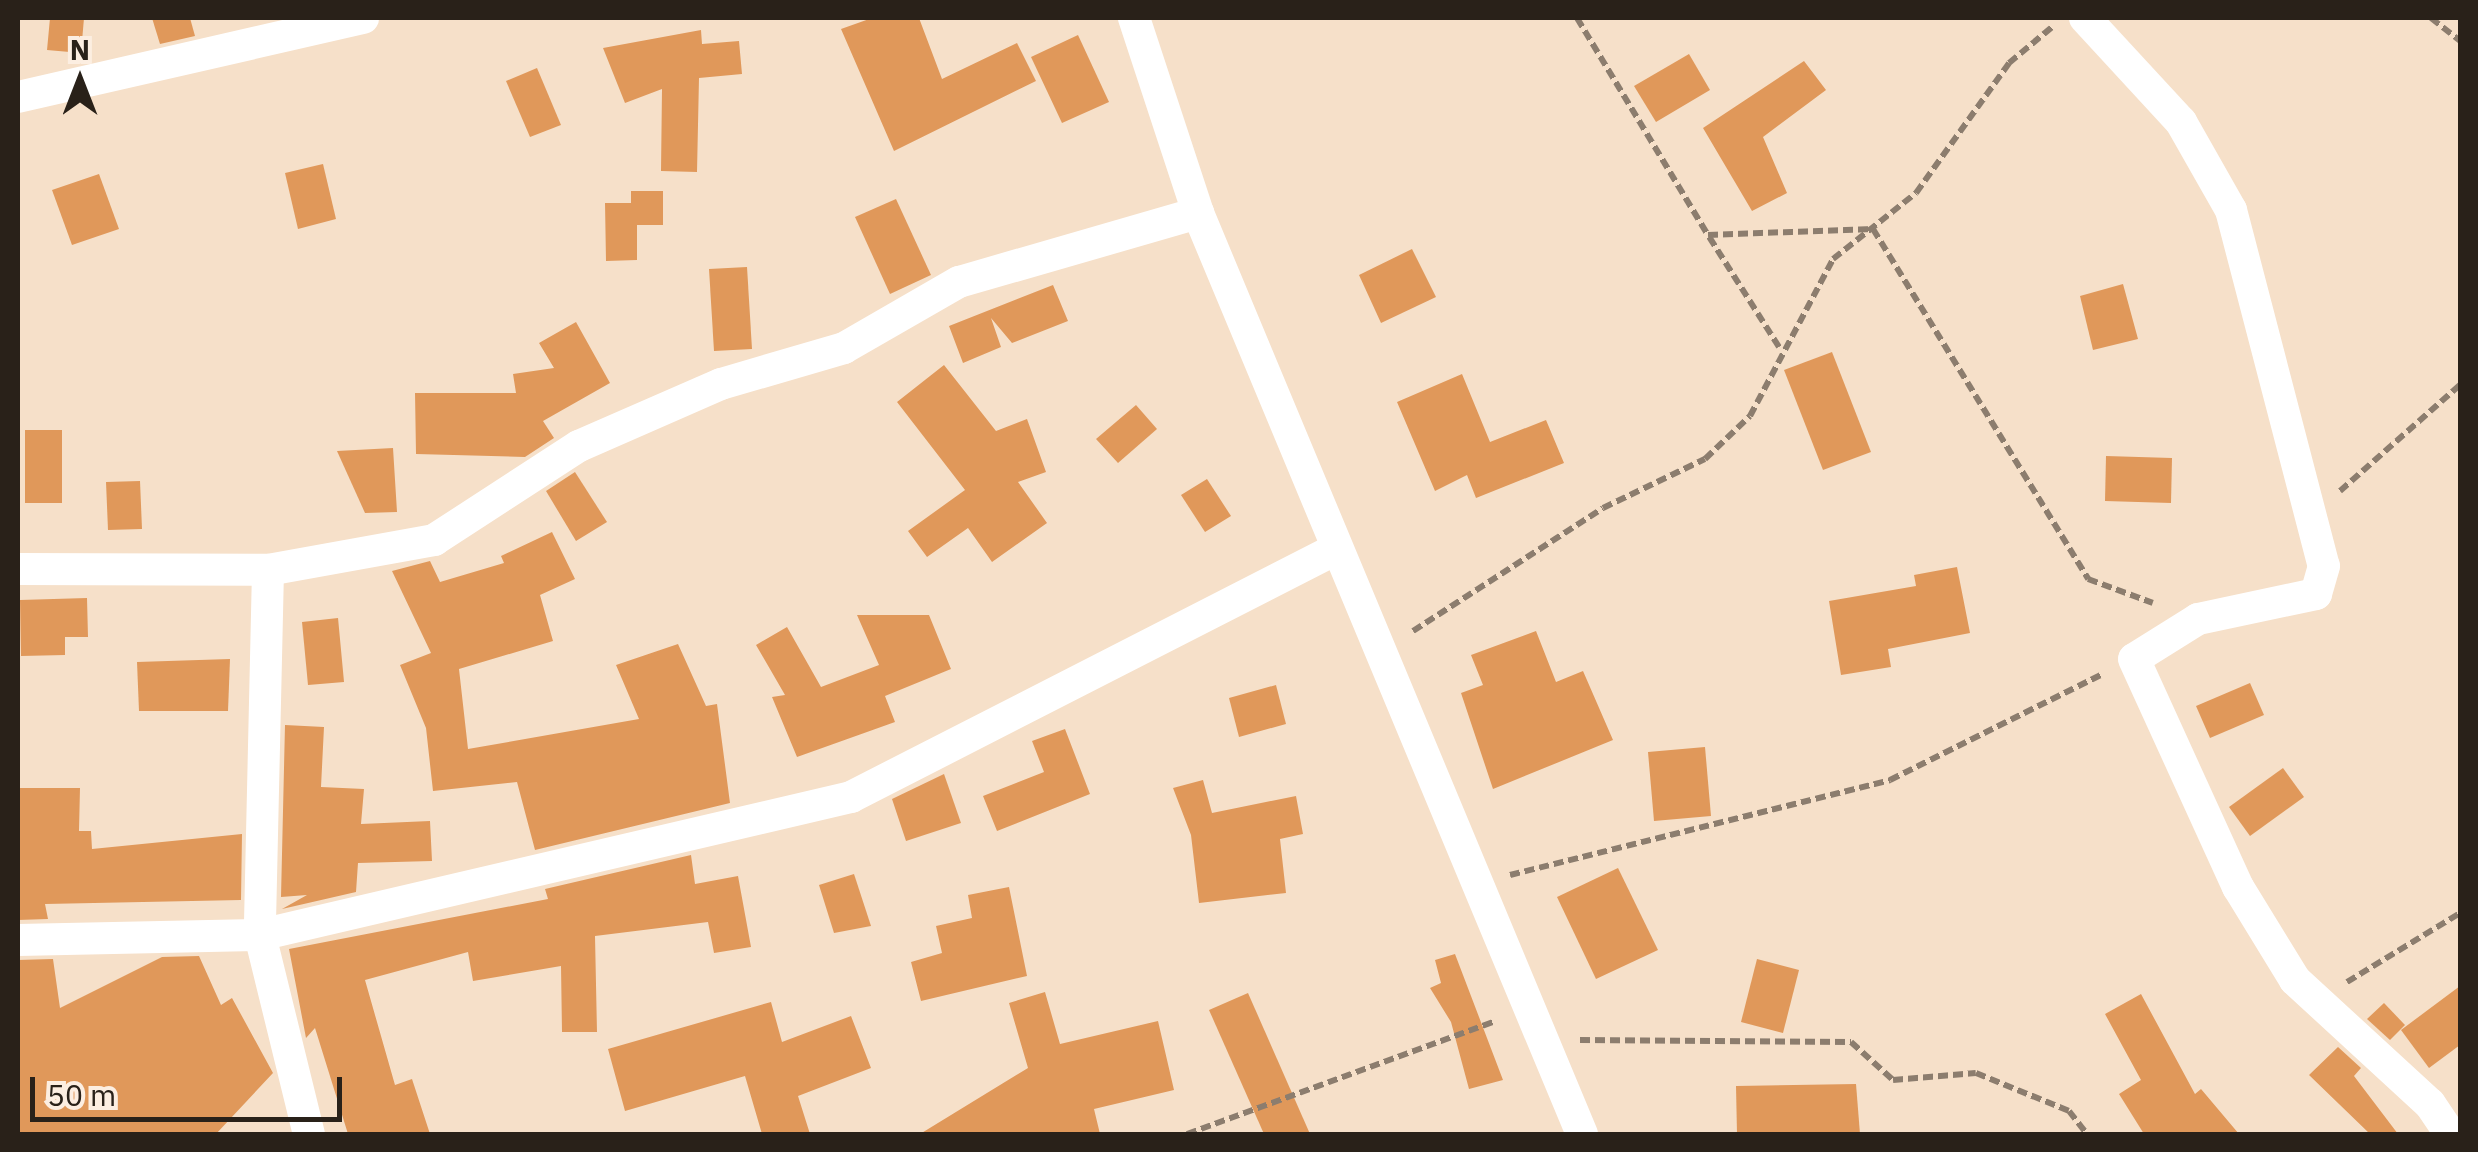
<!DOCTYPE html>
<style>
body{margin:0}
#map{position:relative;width:2478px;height:1152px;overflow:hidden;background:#f6e0c9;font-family:"IBM Plex Sans",sans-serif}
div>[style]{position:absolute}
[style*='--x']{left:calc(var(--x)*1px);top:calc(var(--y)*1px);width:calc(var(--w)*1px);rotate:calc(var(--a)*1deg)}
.building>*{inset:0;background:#e0985a}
.path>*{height:6px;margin-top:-3px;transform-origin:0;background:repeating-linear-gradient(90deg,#8c7d6e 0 10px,transparent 0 15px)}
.minor>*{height:32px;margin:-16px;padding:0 16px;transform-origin:16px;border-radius:16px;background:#fff}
span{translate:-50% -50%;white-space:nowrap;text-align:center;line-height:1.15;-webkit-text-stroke:9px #fceee1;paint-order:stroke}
.frame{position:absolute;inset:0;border:20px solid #292119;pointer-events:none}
.north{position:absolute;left:30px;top:30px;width:100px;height:100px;-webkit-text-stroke:8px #fceee1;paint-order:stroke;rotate:0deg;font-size:28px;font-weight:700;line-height:40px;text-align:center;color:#292119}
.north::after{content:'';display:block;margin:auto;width:35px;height:45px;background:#292119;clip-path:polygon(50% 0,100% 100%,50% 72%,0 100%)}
.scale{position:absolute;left:30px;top:1077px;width:312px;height:45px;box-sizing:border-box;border:5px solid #292119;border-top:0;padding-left:12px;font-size:30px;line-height:35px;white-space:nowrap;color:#292119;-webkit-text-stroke:8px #fceee1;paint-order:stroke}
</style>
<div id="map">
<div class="building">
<div style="clip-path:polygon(50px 18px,84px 18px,81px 53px,47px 50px)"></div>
<div style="clip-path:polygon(152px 18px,190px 18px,195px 36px,160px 44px)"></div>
<div style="clip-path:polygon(872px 18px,919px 18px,942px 79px,1017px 43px,1036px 81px,894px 151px,841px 29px)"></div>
<div style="clip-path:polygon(701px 30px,702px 44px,739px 41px,742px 74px,699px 78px,697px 172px,661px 171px,662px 89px,625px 103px,603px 48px)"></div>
<div style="clip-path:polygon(1078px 35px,1109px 102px,1062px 123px,1031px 57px)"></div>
<div style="clip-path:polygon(1689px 54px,1710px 90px,1656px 122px,1634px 86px)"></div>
<div style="clip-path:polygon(1804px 61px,1826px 90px,1763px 137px,1787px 193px,1752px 211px,1703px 128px)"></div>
<div style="clip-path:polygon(537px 68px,561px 125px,530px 137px,506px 81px)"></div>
<div style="clip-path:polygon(323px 164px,336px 219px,298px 229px,285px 173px)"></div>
<div style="clip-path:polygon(99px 174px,119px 229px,72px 245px,52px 190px)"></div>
<div style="clip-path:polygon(631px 191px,663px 191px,663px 225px,637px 225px,637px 260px,606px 261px,605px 203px,631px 203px)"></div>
<div style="clip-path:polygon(896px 199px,931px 275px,890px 294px,855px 217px)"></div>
<div style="clip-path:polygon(1412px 249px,1436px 297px,1381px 323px,1359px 275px)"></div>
<div style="clip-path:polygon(747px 267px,752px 349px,714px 351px,709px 269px)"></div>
<div style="clip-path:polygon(2123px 284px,2138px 339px,2093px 350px,2080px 296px)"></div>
<div style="clip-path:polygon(1053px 285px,1068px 321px,1012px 343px,991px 318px,1001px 347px,963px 363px,949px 326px)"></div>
<div style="clip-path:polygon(576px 322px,610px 383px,543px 421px,554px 438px,525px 457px,416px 454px,415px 393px,516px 393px,513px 374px,554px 368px,539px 343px)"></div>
<div style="clip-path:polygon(1832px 352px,1871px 452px,1823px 470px,1784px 370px)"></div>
<div style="clip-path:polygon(944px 365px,996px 431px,1027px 419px,1046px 472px,1018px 482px,1047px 523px,992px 562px,968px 528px,927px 557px,908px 531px,965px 490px,897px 402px)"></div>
<div style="clip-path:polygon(1462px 374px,1490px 442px,1546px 420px,1564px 463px,1476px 498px,1467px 475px,1435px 491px,1397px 402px)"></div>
<div style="clip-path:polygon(1136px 405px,1157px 429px,1118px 463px,1096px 439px)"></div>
<div style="clip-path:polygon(25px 430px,62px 430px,62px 503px,25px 503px)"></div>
<div style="clip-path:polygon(393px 448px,397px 512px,365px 513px,337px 451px)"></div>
<div style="clip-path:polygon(2106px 456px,2172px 458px,2171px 503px,2105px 501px)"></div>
<div style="clip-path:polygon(575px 472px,607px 522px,576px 541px,546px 491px)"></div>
<div style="clip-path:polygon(1207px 479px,1231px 516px,1205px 532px,1181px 495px)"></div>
<div style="clip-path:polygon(140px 481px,142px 529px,108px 530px,106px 482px)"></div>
<div style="clip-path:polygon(552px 532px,575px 579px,540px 595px,553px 641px,459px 669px,468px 749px,639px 719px,616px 665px,678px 644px,706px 706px,717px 704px,730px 803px,535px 850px,517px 782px,433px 791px,426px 728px,400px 665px,431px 653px,392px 571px,430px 561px,440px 582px,504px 563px,501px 556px)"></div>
<div style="clip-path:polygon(1957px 567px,1970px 633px,1888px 649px,1891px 667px,1841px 675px,1829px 601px,1916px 586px,1914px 575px)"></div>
<div style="clip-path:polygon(87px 598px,88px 637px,65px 637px,65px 655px,21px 656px,20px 600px)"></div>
<div style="clip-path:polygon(857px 615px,929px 615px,951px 669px,885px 696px,895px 722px,797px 757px,772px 697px,785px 695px,756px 645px,787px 627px,821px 687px,879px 665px)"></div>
<div style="clip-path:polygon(338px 618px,344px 682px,308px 685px,302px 622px)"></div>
<div style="clip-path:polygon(1536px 631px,1556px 682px,1583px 671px,1613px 740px,1493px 789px,1461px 693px,1483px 685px,1471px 655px)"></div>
<div style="clip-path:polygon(230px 659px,228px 711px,139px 711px,137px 662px)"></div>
<div style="clip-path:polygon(2250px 683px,2264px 715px,2210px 738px,2196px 706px)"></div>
<div style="clip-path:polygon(1276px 685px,1286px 724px,1239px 737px,1229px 698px)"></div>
<div style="clip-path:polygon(285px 725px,324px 727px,321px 787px,364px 789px,361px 824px,430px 821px,432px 861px,358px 863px,356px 892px,282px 909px,307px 895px,281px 897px)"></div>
<div style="clip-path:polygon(1065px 729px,1090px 794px,997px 831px,983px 796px,1044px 772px,1032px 741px)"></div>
<div style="clip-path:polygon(1705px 747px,1711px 816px,1654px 821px,1648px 752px)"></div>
<div style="clip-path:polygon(2283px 768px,2304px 797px,2250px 836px,2229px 807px)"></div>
<div style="clip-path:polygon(944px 774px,961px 823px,906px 841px,892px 799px)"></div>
<div style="clip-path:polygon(1203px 780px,1212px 813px,1296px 796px,1303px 834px,1280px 839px,1286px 893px,1199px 903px,1191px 835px,1173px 788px)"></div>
<div style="clip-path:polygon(18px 788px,80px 788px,79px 831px,91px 831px,92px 849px,242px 834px,241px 900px,45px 904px,48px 919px,18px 920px)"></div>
<div style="clip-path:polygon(691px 855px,695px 884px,738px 876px,751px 947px,714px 953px,708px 922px,595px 936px,597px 1032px,562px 1032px,561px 966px,473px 981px,468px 952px,365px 980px,395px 1085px,412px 1079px,430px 1134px,348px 1134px,315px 1028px,306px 1038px,289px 949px,548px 899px,545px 889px)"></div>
<div style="clip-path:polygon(1618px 868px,1658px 950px,1596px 979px,1557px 897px)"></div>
<div style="clip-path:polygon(854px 874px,871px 926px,834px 933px,819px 885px)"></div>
<div style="clip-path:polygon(1009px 887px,1027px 976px,921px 1001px,911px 962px,942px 953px,936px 926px,972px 918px,968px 895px)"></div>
<div style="clip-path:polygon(1455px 954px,1503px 1080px,1469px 1089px,1451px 1022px,1430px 988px,1441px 983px,1435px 960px)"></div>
<div style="clip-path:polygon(199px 956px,221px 1005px,232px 998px,273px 1073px,216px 1134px,18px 1134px,18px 960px,53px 959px,60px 1008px,162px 957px)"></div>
<div style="clip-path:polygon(1757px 959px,1799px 970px,1783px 1033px,1741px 1022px)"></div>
<div style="clip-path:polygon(2460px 986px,2460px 1045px,2429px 1068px,2401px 1030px)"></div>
<div style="clip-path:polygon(1045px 992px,1060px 1044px,1158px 1021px,1174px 1090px,1094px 1109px,1100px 1134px,920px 1134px,1028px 1068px,1009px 1003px)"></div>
<div style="clip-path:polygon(1248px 993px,1310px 1134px,1264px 1134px,1209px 1010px)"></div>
<div style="clip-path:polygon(2141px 994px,2195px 1094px,2201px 1089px,2239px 1134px,2144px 1134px,2119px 1094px,2141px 1080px,2105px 1014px)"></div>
<div style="clip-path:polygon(771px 1002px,782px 1042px,851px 1016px,871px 1068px,798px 1096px,810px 1134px,762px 1134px,745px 1076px,625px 1111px,608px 1049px)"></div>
<div style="clip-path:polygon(2384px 1003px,2405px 1025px,2390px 1040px,2367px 1019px)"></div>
<div style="clip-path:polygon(2338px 1047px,2361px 1068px,2354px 1076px,2398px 1134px,2370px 1134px,2309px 1075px)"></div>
<div style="clip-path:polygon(1856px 1084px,1860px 1134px,1737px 1134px,1736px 1086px)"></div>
</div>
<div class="path">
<div style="--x:1577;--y:18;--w:253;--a:58.9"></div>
<div style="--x:2431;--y:18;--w:37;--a:38"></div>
<div style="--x:1779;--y:347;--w:133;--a:-122.4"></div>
<div style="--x:1708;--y:235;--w:165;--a:-2.1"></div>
<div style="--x:1873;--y:229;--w:411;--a:58.4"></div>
<div style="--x:2088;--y:579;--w:69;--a:20.3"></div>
<div style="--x:2340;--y:491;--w:160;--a:-41.5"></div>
<div style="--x:1413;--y:631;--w:226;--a:-32.9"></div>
<div style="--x:1603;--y:508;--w:113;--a:-25.7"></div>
<div style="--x:1705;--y:459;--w:62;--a:-43.7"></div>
<div style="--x:1750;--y:416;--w:178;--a:-62.1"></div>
<div style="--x:1833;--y:259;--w:106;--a:-38.5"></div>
<div style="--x:1916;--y:193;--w:160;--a:-54.4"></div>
<div style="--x:2009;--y:63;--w:56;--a:-39.9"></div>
<div style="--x:1510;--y:875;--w:392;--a:-14"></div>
<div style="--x:1890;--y:780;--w:236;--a:-26.5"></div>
<div style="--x:2347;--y:982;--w:132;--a:-31.4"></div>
<div style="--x:1580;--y:1040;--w:271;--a:0.4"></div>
<div style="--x:1851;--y:1042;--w:57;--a:42.1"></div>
<div style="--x:1893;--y:1080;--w:83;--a:-4.8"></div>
<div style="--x:1976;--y:1073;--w:100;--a:22.2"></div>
<div style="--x:2069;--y:1111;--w:29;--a:52"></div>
<div style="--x:1187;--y:1134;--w:328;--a:-20.1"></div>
</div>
<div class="minor">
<div style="--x:1134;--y:18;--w:205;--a:71.8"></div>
<div style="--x:1198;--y:213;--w:998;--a:67.37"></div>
<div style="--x:2085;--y:18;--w:142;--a:47.3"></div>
<div style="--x:2181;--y:122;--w:101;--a:60.4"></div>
<div style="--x:2231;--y:210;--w:368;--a:75.4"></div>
<div style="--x:2324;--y:566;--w:29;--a:106"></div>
<div style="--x:2316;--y:594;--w:121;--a:168"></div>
<div style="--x:2198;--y:619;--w:75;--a:148"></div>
<div style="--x:2134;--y:659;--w:251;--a:65.5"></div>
<div style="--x:2238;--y:887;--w:109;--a:58.5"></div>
<div style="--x:2295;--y:980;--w:183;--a:42.6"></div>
<div style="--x:2430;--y:1104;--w:36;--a:56"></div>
<div style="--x:18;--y:97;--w:354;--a:-12.9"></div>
<div style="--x:18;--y:569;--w:250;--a:0.2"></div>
<div style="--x:268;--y:570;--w:169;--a:-10.2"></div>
<div style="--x:434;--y:540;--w:173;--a:-33"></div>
<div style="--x:579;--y:446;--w:155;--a:-23.6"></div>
<div style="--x:721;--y:384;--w:128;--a:-16.3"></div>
<div style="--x:844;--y:348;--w:133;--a:-29.9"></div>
<div style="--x:959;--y:282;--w:249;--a:-16.1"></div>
<div style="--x:268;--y:570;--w:365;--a:91.3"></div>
<div style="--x:260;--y:935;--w:205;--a:76.2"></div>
<div style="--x:18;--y:940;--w:242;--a:-1.2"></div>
<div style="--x:260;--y:935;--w:607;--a:-13.14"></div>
<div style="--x:851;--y:797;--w:542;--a:-27.08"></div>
</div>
<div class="frame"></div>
<div class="north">N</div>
<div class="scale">50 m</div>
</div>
